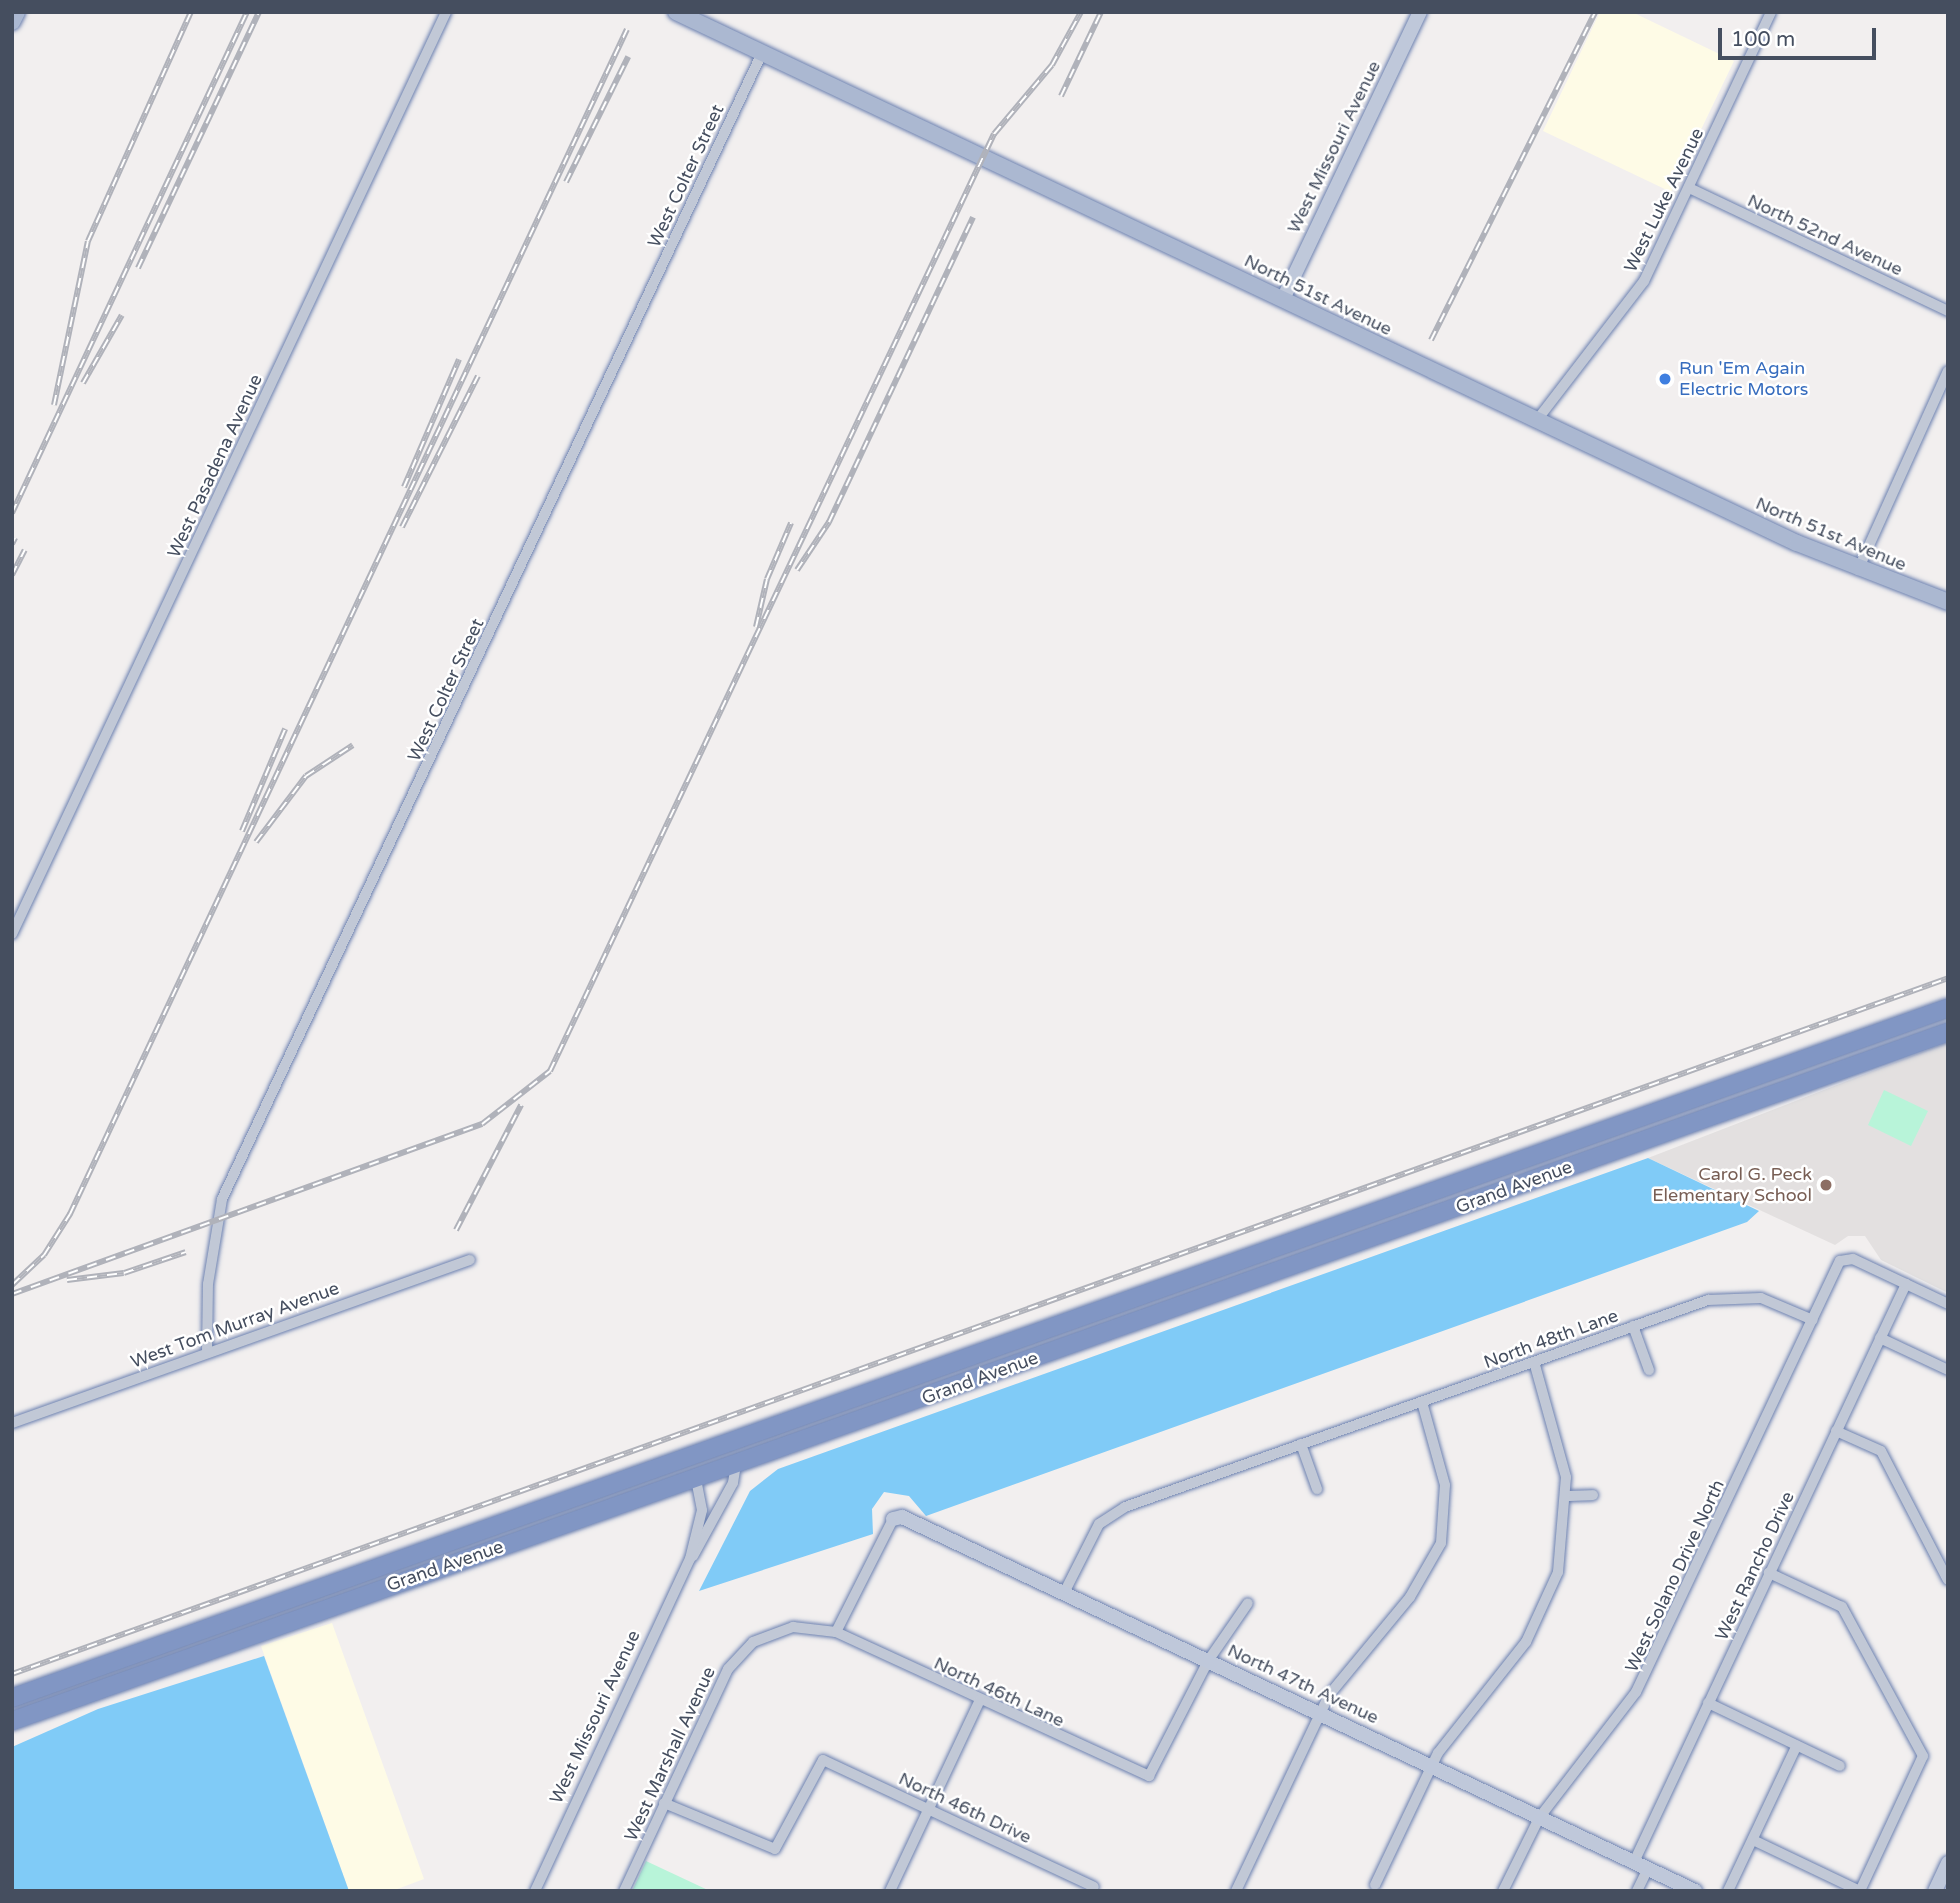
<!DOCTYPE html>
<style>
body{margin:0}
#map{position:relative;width:1960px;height:1903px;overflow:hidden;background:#f2efef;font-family:"Varela Round",sans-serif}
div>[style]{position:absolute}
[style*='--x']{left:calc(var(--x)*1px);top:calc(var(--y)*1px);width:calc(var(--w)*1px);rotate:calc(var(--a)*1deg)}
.commercial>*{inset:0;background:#fefbe6}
.education>*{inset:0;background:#e3e0e0}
.green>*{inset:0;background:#b8f4d9}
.water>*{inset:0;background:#80cbf7}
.roads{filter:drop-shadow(0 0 2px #6c81b0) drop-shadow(0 0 2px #6c81b0)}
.street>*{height:10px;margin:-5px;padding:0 5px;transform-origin:5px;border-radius:5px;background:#c1c8d6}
.secondary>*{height:14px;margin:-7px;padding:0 7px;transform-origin:7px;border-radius:7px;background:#bfc8da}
.primary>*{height:16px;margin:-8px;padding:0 8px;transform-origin:8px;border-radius:8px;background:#abb8d1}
.highway>*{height:18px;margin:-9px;padding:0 9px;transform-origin:9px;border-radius:9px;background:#8196c4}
.rail>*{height:6px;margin-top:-3px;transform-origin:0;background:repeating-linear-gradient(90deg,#fff 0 10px,#b0b2ba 0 20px);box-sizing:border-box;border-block:2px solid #b0b2ba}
.dots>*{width:19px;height:19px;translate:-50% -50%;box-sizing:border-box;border:4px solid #fff;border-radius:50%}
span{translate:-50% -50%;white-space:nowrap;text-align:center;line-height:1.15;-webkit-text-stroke:5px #fff;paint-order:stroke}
.street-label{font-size:18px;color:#454e5f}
.shop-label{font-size:18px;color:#366cbe}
.left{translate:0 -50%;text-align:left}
.education-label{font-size:18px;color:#785e54}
.right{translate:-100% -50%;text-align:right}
.frame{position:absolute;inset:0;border:14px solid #454e5f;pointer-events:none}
.scale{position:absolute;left:1718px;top:28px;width:158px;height:32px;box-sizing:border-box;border:4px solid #454e5f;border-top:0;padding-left:9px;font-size:21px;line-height:24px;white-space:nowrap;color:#454e5f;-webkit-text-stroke:5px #fff;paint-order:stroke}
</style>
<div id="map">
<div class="commercial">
<div style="clip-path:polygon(1600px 12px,1632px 12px,1734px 61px,1671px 192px,1543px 131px)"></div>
<div style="clip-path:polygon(332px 1623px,424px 1879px,392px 1891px,349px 1891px,261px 1646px)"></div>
</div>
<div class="education">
<div style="clip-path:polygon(1948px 1042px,1948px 1293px,1881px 1260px,1865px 1236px,1848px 1236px,1835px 1245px,1648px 1158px)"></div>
</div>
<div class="green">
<div style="clip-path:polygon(1884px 1090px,1928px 1111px,1911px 1146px,1868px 1125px)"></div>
<div style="clip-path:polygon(646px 1861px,710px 1891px,632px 1891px)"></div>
</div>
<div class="water">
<div style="clip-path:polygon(1648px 1158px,1759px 1211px,1747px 1222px,926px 1516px,909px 1496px,884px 1492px,872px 1509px,873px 1534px,699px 1591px,750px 1491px,778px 1469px)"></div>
<div style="clip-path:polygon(264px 1656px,349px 1891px,12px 1891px,12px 1747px,98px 1709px)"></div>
</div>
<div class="roads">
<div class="street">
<div style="--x:1689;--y:188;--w:287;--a:25.4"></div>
<div style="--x:1537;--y:420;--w:175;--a:-52.4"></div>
<div style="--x:1644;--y:281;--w:297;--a:-64.7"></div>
<div style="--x:1858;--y:570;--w:218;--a:-65.7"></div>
<div style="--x:12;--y:934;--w:1019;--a:-64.79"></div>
<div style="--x:1633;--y:1326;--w:47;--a:70"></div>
<div style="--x:1880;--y:1338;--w:75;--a:25.2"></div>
<div style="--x:207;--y:1353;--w:69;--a:-89.2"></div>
<div style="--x:208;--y:1284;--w:86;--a:-80.6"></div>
<div style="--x:222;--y:1199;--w:1267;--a:-64.77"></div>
<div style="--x:12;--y:1423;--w:486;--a:-19.6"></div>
<div style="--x:1836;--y:1431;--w:49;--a:24"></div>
<div style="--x:1881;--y:1451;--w:145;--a:62.6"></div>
<div style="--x:1301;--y:1444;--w:48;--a:70.4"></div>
<div style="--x:1567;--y:1496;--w:26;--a:-2"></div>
<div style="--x:693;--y:1556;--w:83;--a:-61.3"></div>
<div style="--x:733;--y:1483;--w:18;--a:-81"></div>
<div style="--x:1064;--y:1593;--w:77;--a:-63.1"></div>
<div style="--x:1099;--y:1524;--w:31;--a:-33"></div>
<div style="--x:1125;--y:1507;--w:619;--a:-19.55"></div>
<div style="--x:1708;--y:1300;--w:53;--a:-2.2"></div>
<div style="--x:1761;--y:1298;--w:56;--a:22.9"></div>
<div style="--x:836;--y:1632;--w:127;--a:-63.2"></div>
<div style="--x:1708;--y:1703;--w:146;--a:25.5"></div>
<div style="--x:664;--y:1803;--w:120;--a:22.5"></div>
<div style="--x:775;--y:1849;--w:101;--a:-61.7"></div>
<div style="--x:823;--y:1760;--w:299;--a:25.1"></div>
<div style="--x:1753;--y:1840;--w:119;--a:25.5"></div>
<div style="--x:1860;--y:1891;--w:149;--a:-65"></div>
<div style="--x:1923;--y:1756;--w:170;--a:-118.5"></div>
<div style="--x:1842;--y:1607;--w:81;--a:-155"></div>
<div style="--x:1634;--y:1862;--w:639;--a:-64.8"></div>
<div style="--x:1375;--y:1885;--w:146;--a:-64.5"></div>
<div style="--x:1438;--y:1753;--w:142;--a:-51.6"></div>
<div style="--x:1526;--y:1642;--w:77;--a:-65.4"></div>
<div style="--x:1558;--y:1572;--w:95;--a:-85.2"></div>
<div style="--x:1566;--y:1477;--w:119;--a:-105.5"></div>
<div style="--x:535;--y:1891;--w:366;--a:-65"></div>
<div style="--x:690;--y:1559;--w:50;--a:-76.2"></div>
<div style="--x:702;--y:1510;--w:32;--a:-101"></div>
<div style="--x:624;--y:1891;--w:245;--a:-64.9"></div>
<div style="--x:728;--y:1669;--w:37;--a:-47"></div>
<div style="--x:753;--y:1642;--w:43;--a:-20.6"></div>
<div style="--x:793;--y:1627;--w:43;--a:6.6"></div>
<div style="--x:836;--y:1632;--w:345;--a:24.7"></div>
<div style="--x:1149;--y:1776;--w:129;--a:-62.8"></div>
<div style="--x:1208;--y:1661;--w:70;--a:-55.4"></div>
<div style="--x:890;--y:1891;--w:211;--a:-64.8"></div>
<div style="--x:1236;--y:1891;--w:217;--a:-64.6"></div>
<div style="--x:1329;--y:1695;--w:127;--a:-50.4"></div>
<div style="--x:1410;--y:1597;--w:62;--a:-60.1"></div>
<div style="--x:1441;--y:1543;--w:58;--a:-86.1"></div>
<div style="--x:1445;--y:1485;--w:86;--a:-105.5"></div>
<div style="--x:1503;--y:1891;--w:81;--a:-63.7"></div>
<div style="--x:1539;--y:1818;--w:159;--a:-52.4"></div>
<div style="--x:1636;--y:1692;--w:477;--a:-64.7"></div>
<div style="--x:1840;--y:1261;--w:13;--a:-9"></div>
<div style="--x:1853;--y:1259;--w:105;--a:25.3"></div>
<div style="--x:1637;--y:1891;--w:25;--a:-64"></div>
<div style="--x:1728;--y:1891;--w:161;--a:-64.7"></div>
</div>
<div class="secondary">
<div style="--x:1283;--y:299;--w:318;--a:-64.5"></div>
<div style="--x:893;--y:1519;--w:9;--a:-13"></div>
<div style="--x:902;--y:1517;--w:877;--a:25.25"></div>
<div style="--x:1935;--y:1891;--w:31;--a:-65"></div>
</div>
<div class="primary">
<div style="--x:676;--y:12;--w:1240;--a:25.35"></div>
<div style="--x:1797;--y:543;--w:162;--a:21.3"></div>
<div style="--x:12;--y:22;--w:11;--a:-63"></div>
</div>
<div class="highway">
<div style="--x:12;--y:1698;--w:2055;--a:-19.62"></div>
<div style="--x:12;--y:1721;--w:2055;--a:-19.59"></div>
</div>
</div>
<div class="rail">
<div style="--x:1061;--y:96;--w:93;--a:-64.5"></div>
<div style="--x:566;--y:182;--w:140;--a:-63.6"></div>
<div style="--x:138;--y:268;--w:283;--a:-64.7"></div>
<div style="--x:1431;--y:340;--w:367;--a:-63.4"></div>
<div style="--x:83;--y:383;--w:78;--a:-60.2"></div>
<div style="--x:54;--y:405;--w:167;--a:-78.3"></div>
<div style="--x:88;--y:241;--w:251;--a:-65.8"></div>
<div style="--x:404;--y:487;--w:139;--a:-66.7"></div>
<div style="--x:12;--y:513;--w:553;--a:-64.87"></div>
<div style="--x:402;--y:527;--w:169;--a:-63.3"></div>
<div style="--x:12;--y:544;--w:7;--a:-63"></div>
<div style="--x:797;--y:570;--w:58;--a:-56.3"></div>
<div style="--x:829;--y:522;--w:337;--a:-64.7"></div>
<div style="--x:12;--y:575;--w:28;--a:-63"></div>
<div style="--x:756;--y:627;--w:49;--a:-77.1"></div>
<div style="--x:767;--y:579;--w:61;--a:-66.8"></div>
<div style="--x:242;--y:831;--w:111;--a:-67.1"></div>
<div style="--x:256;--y:842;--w:83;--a:-52.9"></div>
<div style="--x:306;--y:776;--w:56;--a:-33.4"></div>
<div style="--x:456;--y:1230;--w:141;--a:-62.5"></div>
<div style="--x:67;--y:1280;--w:57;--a:-7"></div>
<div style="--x:124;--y:1273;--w:65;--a:-18.7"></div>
<div style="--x:12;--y:1285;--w:44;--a:-43.2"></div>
<div style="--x:44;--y:1255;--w:49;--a:-57.6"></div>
<div style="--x:70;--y:1214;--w:1309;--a:-64.82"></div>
<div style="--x:12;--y:1294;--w:500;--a:-19.9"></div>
<div style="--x:482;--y:1124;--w:86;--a:-37.9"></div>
<div style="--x:550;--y:1071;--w:1037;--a:-64.65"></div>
<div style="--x:994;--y:134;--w:90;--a:-50"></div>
<div style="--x:1052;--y:65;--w:60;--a:-61.3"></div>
<div style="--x:12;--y:1674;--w:2057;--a:-19.77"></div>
</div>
<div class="dots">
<div style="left:1665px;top:379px;background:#3f7fe0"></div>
<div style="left:1826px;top:1185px;background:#8d6e63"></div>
</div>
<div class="street-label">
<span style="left:1334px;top:147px;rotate:-64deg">West Missouri Avenue</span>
<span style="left:686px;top:176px;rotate:-65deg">West Colter Street</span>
<span style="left:1664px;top:200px;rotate:-64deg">West Luke Avenue</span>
<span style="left:1825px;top:235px;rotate:25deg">North 52nd Avenue</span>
<span style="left:1318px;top:295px;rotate:26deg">North 51st Avenue</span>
<span style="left:215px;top:466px;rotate:-65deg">West Pasadena Avenue</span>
<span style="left:1831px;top:534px;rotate:23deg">North 51st Avenue</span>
<span style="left:446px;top:690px;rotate:-65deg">West Colter Street</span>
<span style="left:1514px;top:1187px;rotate:-20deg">Grand Avenue</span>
<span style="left:235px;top:1325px;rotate:-20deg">West Tom Murray Avenue</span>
<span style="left:1551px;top:1339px;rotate:-20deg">North 48th Lane</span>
<span style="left:980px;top:1378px;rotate:-20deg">Grand Avenue</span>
<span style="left:445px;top:1566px;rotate:-19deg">Grand Avenue</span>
<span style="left:1755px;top:1566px;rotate:-65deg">West Rancho Drive</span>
<span style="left:1675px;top:1576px;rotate:-65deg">West Solano Drive North</span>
<span style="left:1303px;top:1684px;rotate:25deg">North 47th Avenue</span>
<span style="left:999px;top:1692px;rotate:25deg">North 46th Lane</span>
<span style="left:595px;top:1717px;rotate:-65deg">West Missouri Avenue</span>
<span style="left:670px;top:1754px;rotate:-65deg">West Marshall Avenue</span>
<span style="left:965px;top:1808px;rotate:25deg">North 46th Drive</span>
</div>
<div class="shop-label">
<span class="left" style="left:1679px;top:379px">Run 'Em Again<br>Electric Motors</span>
</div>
<div class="education-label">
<span class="right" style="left:1812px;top:1185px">Carol G. Peck<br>Elementary School</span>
</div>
<div class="frame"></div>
<div class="scale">100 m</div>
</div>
